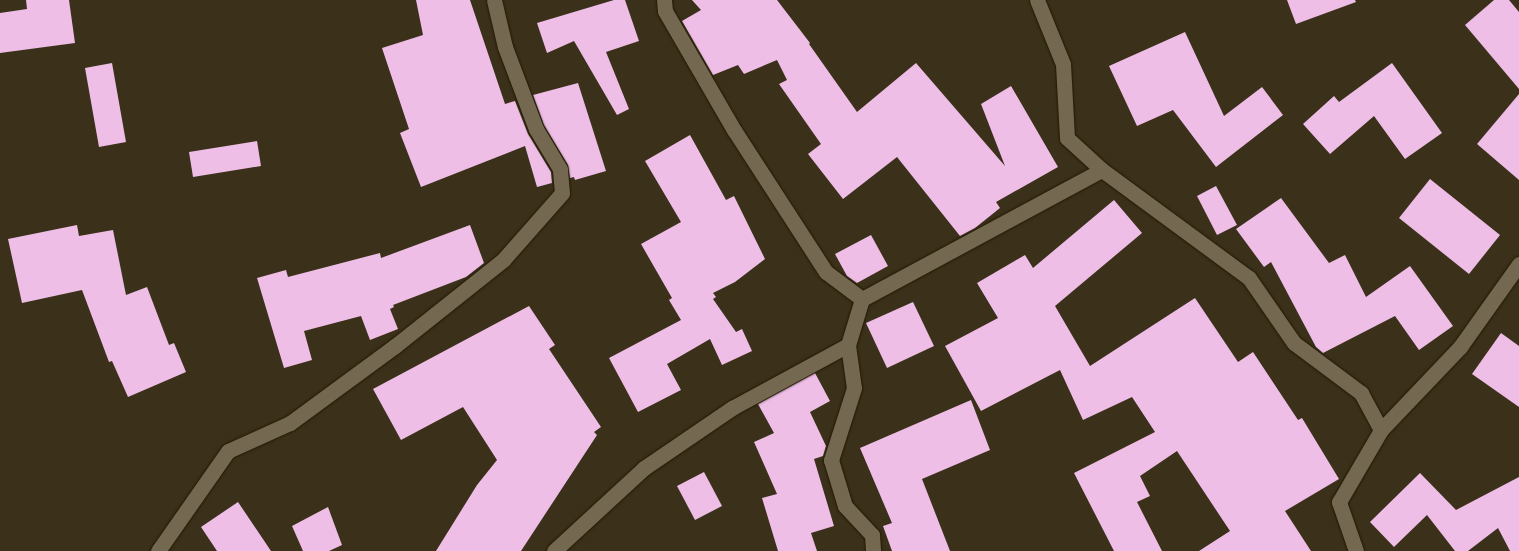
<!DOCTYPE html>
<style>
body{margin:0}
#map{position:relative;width:1519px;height:551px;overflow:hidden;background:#3b311a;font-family:Cabin,sans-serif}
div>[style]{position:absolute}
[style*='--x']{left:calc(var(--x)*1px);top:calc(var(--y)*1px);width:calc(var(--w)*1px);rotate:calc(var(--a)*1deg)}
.building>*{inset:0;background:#eebee7}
.roads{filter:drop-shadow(0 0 1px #221803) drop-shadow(0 0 1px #221803)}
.minor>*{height:15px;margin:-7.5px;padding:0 7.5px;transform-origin:7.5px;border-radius:7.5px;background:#746950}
span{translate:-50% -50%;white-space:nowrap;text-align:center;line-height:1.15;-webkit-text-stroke:5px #3b311a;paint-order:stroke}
</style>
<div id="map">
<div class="building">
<div style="clip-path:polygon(26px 0,69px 0,75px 43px,0 53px,0 13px,27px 9px)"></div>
<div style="clip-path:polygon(416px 0,470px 0,505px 104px,515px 101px,528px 134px,551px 172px,552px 183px,537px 187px,525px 146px,421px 187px,400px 133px,409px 129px,382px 48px,423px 35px)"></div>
<div style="clip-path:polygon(614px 0,625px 0,639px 41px,606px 52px,629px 109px,617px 115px,574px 41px,547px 53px,537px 23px)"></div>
<div style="clip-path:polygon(692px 0,777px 0,810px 43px,809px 44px,857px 112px,916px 63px,1005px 166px,981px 104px,1011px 86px,1058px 167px,996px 202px,1000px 208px,975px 228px,960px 236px,897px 157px,843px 199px,808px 154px,821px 144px,779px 84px,787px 80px,777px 60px,744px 74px,738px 65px,713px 75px,682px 21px,701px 10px)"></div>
<div style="clip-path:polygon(1287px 0,1355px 0,1356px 2px,1296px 24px)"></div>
<div style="clip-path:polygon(1494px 0,1509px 0,1519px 12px,1519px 89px,1465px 25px)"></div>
<div style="clip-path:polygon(1185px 32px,1224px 116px,1262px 87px,1283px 115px,1216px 167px,1173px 110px,1137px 126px,1109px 66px)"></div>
<div style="clip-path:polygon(112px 63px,126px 142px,99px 147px,85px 68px)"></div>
<div style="clip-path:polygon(1392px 63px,1442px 133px,1405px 159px,1374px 116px,1330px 154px,1303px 124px,1334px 96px,1339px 102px)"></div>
<div style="clip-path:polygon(578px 83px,606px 171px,575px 180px,574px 177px,570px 178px,568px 165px,544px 125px,533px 95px)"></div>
<div style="clip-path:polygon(1519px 94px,1519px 180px,1477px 144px)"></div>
<div style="clip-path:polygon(690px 135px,726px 200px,734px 196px,765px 259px,735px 282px,713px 293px,716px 297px,713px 299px,736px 332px,742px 329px,752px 351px,722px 365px,710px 339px,667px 364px,681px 390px,638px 412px,609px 358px,681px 320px,669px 300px,672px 298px,641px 244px,681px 222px,645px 161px)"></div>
<div style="clip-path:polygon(257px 141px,261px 166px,193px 177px,189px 152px)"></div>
<div style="clip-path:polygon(1430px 179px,1500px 235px,1469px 274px,1399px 218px)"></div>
<div style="clip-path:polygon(1216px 186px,1237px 225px,1217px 235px,1197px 196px)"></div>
<div style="clip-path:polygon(1281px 198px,1329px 263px,1345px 255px,1366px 297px,1410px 266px,1453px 326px,1419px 350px,1395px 316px,1323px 353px,1316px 347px,1271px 262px,1264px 267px,1236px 229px)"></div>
<div style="clip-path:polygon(1114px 200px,1142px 233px,1055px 306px,1090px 366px,1195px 298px,1238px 362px,1253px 352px,1298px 420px,1302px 418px,1339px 479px,1285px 511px,1311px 551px,1199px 551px,1230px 531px,1177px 451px,1140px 476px,1150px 496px,1137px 502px,1162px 551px,1114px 551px,1074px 473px,1155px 432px,1132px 397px,1083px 420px,1060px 370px,981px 411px,945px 346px,998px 318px,977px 283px,1025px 255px,1033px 268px)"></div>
<div style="clip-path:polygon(77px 225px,79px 236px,113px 230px,126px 295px,147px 287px,169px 345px,174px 343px,186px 372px,128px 397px,112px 361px,109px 362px,82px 290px,22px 303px,8px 239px)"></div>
<div style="clip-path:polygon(470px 225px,484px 263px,466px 277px,393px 305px,394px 307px,390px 309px,398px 329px,370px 340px,361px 316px,304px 331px,312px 360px,284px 368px,257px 278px,286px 270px,288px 277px,380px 253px,381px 258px)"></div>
<div style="clip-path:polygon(871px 235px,888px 266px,857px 283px,847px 276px,835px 254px)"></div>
<div style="clip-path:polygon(913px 302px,934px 346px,887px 368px,866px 323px)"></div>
<div style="clip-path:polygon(529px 306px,555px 345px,549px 349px,601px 427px,594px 432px,597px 435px,521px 551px,436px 551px,477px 485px,497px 460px,463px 407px,401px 440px,373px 389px)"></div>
<div style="clip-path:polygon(1501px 333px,1519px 346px,1519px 407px,1472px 374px)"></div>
<div style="clip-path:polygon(815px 373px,830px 401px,810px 412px,826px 446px,823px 456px,814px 459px,834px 526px,811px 533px,817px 551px,778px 551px,762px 498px,777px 494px,754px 442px,774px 433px,758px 404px)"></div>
<div style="clip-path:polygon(971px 400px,990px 450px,922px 479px,950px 551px,892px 551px,883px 526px,892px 523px,860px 448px)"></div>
<div style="clip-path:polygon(704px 472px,722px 506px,695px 520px,677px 486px)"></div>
<div style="clip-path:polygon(1420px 473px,1456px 510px,1519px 477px,1519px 551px,1510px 551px,1498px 528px,1468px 551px,1455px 551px,1427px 515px,1394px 547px,1370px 522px)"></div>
<div style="clip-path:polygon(238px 502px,271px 551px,217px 551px,201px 527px)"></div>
<div style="clip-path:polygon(328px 507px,342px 545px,329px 551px,303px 551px,292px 526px)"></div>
</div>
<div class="roads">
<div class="minor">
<div style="--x:664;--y:0;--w:11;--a:85"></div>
<div style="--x:665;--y:11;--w:138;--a:59.9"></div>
<div style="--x:734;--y:130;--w:169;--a:57.1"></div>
<div style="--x:826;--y:272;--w:45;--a:36.9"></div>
<div style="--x:1037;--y:0;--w:69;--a:67.9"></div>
<div style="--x:1063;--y:64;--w:74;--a:86.9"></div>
<div style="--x:1067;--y:138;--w:47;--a:42.4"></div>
<div style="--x:1102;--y:170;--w:182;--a:36.3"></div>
<div style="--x:1249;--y:278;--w:79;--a:55.3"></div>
<div style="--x:1294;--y:343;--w:84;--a:36.7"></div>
<div style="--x:1361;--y:393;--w:42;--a:61.6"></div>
<div style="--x:848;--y:345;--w:43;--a:82.1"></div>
<div style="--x:854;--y:388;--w:76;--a:107.7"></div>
<div style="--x:831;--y:460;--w:48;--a:73.1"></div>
<div style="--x:845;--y:506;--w:40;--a:47"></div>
<div style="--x:872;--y:535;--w:16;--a:86"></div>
<div style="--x:158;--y:551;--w:122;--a:-55"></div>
<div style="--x:228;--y:451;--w:68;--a:-24.3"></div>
<div style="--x:290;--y:423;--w:130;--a:-36.3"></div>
<div style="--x:395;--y:346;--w:138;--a:-38.5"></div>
<div style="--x:503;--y:260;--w:89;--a:-48.6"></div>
<div style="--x:562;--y:193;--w:24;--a:-95"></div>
<div style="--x:560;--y:169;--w:47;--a:-121"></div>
<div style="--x:536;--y:129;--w:88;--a:-110.7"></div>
<div style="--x:505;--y:47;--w:48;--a:-103.2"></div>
<div style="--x:554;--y:551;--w:122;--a:-42.7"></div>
<div style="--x:644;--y:468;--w:107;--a:-34.3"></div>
<div style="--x:732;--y:408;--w:132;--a:-28.5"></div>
<div style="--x:848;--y:345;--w:48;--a:-73.1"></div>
<div style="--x:862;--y:299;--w:272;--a:-28.3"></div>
<div style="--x:1356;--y:551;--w:52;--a:-109.1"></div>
<div style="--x:1339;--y:502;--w:83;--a:-59.7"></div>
<div style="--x:1381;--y:430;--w:115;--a:-46.4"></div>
<div style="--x:1460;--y:347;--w:102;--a:-54.6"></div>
</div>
</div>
</div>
